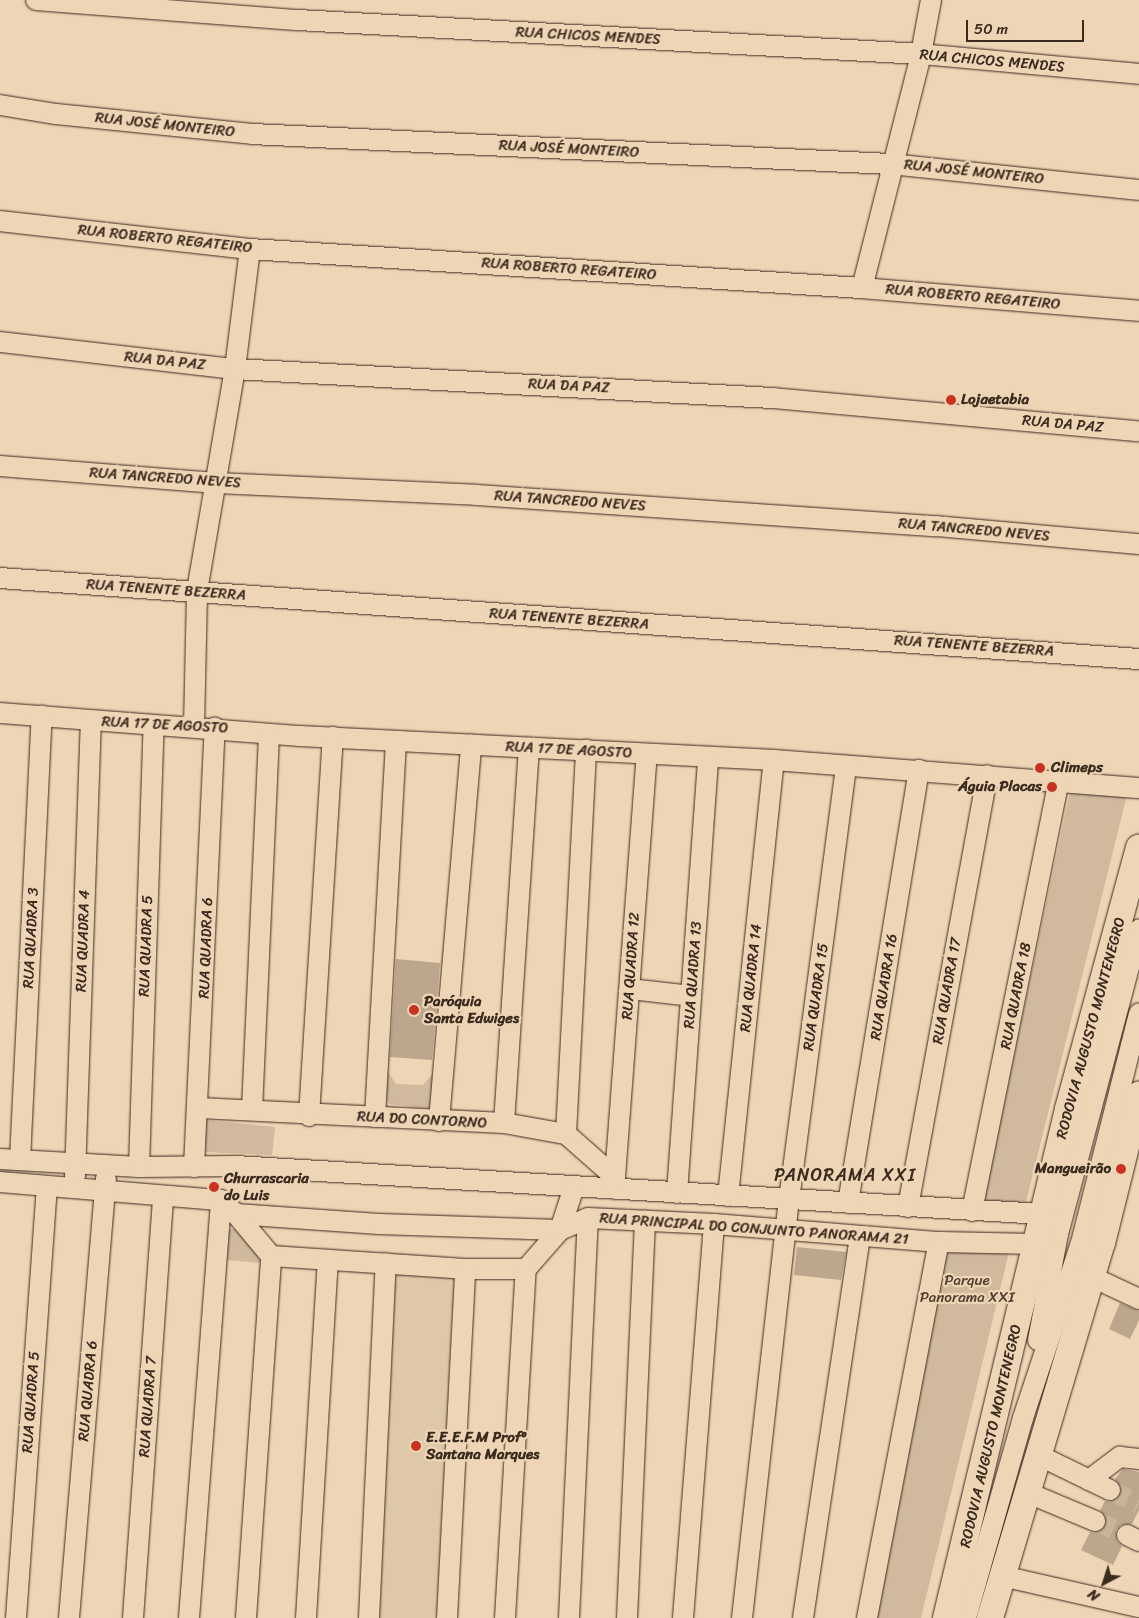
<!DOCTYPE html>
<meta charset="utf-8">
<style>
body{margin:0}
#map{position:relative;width:1139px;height:1618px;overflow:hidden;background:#eed5b6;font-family:Sriracha,sans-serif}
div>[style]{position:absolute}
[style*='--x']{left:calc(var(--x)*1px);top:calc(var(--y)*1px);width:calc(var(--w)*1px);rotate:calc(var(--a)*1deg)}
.built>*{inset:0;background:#dfc7a9}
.green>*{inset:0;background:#d0b99d}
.building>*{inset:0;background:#bca68c}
.minor-tunnel>*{height:20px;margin-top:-10px;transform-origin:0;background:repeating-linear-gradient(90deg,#cab398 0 20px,transparent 0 30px)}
.roads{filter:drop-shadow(0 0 1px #3b2a1e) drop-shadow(0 0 1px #3b2a1e)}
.minor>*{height:20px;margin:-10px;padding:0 10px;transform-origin:10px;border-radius:10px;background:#eed5b6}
.major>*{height:26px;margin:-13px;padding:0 13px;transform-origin:13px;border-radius:13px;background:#eed5b6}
.dots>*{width:14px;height:14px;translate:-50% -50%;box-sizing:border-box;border:2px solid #eed5b6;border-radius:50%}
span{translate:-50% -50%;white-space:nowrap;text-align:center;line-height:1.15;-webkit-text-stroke:4.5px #eed5b6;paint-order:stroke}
.street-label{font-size:15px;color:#3b2a1e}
.poi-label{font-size:15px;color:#3b2a1e;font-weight:700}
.left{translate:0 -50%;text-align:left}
.right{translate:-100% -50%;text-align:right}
.park-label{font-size:15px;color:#513f31}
.quarter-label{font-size:18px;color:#3b2a1e;letter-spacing:1px}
.north{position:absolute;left:1079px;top:1558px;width:50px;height:50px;-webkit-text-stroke:4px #eed5b6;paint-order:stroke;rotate:220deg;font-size:14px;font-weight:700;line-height:20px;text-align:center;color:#3b2a1e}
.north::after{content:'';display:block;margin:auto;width:18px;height:22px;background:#3b2a1e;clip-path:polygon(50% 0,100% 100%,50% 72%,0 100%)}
.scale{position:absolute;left:966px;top:20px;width:118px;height:22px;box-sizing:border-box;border:2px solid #3b2a1e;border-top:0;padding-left:6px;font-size:15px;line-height:18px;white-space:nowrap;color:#3b2a1e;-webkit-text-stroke:4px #eed5b6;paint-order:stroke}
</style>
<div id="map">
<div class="built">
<div style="clip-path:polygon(389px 1267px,460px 1274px,443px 1618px,373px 1618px)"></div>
</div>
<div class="green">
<div style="clip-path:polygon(1071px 787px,1128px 791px,1026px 1202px,1020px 1205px,983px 1201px)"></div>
<div style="clip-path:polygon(445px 1060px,440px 1110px,389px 1104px,381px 1095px,382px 1063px,396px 1084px,423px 1085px)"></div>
<div style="clip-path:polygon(205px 1120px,275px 1127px,272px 1155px,205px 1152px)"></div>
<div style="clip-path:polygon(228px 1229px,241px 1229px,262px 1263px,225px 1260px)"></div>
<div style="clip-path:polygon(942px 1250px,1009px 1252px,921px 1618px,873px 1618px)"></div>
</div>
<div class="building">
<div style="clip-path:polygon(396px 959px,440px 963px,432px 1060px,390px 1057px)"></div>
<div style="clip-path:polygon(797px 1247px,846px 1252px,841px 1280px,794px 1275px)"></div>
<div style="clip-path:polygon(1120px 1303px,1139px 1311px,1139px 1320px,1130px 1339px,1109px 1329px)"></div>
<div style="clip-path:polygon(1123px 1469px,1139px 1472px,1139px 1510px,1132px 1524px,1121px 1525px,1116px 1530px,1117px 1541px,1122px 1546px,1113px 1565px,1081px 1550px,1090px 1532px,1097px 1533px,1106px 1526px,1107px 1519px,1100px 1510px,1105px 1501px,1111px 1502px,1120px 1496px,1122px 1489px,1115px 1479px)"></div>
</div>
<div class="minor-tunnel">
<div style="--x:1110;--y:1490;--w:32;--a:26"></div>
<div style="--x:1095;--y:1521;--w:35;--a:24"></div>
</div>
<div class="roads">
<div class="minor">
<div style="--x:36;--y:0;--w:263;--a:4.4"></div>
<div style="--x:298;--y:20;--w:624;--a:3.12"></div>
<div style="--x:921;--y:54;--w:219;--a:5.2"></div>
<div style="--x:0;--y:105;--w:57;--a:9.1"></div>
<div style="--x:56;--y:114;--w:197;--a:5.8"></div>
<div style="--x:252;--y:134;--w:640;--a:2.69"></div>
<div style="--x:891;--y:164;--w:249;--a:6"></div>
<div style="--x:0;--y:221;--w:252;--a:6.4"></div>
<div style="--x:250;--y:249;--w:613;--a:3.65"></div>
<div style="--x:862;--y:288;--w:278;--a:4.7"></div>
<div style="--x:862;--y:288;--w:241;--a:-75.8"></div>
<div style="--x:921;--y:54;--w:55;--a:-79.5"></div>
<div style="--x:0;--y:342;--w:237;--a:6.6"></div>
<div style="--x:235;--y:369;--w:539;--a:3.09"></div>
<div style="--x:773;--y:398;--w:367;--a:5.2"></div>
<div style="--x:0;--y:466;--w:217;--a:4.5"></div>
<div style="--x:216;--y:483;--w:260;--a:2.6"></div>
<div style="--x:476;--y:495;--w:461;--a:3.9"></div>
<div style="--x:936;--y:526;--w:204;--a:5.1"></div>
<div style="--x:0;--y:578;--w:1142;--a:4.07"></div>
<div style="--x:0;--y:713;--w:301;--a:4.4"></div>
<div style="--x:300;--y:736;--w:475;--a:2.9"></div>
<div style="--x:774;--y:760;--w:366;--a:4.4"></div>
<div style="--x:194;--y:726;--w:135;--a:-88.7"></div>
<div style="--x:197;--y:591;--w:225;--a:-80.3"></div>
<div style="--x:235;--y:369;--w:121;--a:-82.9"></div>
<div style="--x:630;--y:989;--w:61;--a:6.5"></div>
<div style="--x:199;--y:1108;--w:305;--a:2.8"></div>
<div style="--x:504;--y:1123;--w:63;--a:10.1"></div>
<div style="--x:566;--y:1134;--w:65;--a:41.3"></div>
<div style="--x:615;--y:1177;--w:12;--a:90"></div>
<div style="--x:252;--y:1110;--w:376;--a:-87.4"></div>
<div style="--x:309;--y:1116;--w:380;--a:-86.4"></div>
<div style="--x:375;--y:1117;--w:376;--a:-86.8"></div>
<div style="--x:439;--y:1121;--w:378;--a:-85.1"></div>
<div style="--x:504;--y:1123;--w:376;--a:-86.2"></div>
<div style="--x:566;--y:1134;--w:385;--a:-87"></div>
<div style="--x:0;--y:1159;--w:139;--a:3.3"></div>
<div style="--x:139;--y:1167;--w:96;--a:-0.6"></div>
<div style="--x:235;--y:1166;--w:809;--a:3.4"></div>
<div style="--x:20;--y:1160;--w:445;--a:-87.2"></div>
<div style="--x:139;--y:1167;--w:441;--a:-88.1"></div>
<div style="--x:194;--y:1167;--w:440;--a:-87.3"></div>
<div style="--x:75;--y:1176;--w:455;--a:-88"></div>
<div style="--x:615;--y:1177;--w:424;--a:-85.7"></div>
<div style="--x:0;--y:1182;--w:222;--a:4.7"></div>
<div style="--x:221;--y:1200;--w:21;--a:43"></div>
<div style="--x:236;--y:1214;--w:143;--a:4"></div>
<div style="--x:379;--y:1224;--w:181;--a:1.9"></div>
<div style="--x:560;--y:1230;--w:30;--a:-23"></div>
<div style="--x:588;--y:1218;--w:126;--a:2.7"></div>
<div style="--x:714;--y:1224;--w:226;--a:4.6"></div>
<div style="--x:939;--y:1242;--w:97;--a:1.2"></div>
<div style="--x:677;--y:1193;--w:437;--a:-85.9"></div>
<div style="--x:728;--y:1196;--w:438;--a:-84"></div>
<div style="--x:848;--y:1203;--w:439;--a:-80.7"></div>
<div style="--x:908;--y:1207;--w:439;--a:-79.6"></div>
<div style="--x:972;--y:1211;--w:440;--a:-78.6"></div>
<div style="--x:236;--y:1214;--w:55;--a:50.2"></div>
<div style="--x:271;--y:1256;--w:194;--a:3.8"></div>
<div style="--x:465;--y:1269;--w:61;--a:0"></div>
<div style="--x:526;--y:1269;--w:52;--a:-48.9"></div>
<div style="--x:560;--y:1230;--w:45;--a:-72"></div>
<div style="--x:1092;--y:1277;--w:52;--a:25.1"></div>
<div style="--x:1038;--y:1340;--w:108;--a:-79.3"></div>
<div style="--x:1058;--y:1234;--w:315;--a:-75.1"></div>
<div style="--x:1038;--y:1455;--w:80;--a:25.9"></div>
<div style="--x:1089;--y:1480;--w:39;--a:-37"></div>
<div style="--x:1120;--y:1457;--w:19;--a:6"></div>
<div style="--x:1026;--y:1492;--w:75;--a:22.8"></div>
<div style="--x:1127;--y:1535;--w:13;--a:27"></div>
<div style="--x:1002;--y:1576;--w:140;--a:12.8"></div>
<div style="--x:16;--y:1618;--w:433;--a:-85.9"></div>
<div style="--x:69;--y:1618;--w:441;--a:-85.2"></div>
<div style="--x:133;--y:1618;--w:423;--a:-85.9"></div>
<div style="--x:189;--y:1618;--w:419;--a:-85.6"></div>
<div style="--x:246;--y:1618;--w:363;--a:-86"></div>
<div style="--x:306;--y:1618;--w:359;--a:-86.5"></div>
<div style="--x:369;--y:1618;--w:355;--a:-87.3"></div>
<div style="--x:447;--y:1618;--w:349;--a:-87"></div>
<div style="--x:505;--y:1618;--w:350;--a:-86.6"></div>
<div style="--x:569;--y:1618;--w:400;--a:-87.3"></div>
<div style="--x:627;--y:1618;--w:398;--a:-87.4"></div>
<div style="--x:683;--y:1618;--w:395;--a:-85.5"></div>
<div style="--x:742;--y:1618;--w:421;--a:-83.6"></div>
<div style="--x:789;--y:1200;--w:438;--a:-82.5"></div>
<div style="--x:803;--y:1618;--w:386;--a:-81.5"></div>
<div style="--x:867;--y:1618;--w:383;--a:-79.2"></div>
<div style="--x:966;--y:1618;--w:208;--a:-74.1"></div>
<div style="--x:1023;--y:1418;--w:184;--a:-71.7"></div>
<div style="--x:1081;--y:1243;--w:237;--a:-75.8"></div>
</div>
<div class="major">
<div style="--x:946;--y:1618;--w:523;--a:-76.52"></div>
<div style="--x:1068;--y:1109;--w:271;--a:-74.8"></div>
<div style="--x:990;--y:1618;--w:391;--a:-73.4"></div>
<div style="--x:1102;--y:1243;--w:153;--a:-76"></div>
</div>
</div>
<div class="dots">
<div style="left:951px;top:400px;background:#c8321e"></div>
<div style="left:1040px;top:768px;background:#c8321e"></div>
<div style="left:1052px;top:787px;background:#c8321e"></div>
<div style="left:414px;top:1010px;background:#c8321e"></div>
<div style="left:1121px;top:1169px;background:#c8321e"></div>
<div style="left:214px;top:1187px;background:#c8321e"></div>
<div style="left:416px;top:1446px;background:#c8321e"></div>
</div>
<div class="street-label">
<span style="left:588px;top:36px;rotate:3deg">RUA CHICOS MENDES</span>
<span style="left:992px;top:61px;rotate:5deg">RUA CHICOS MENDES</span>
<span style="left:165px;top:125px;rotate:6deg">RUA JOSÉ MONTEIRO</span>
<span style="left:569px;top:149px;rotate:3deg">RUA JOSÉ MONTEIRO</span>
<span style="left:974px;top:172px;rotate:6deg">RUA JOSÉ MONTEIRO</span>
<span style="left:165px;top:239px;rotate:6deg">RUA ROBERTO REGATEIRO</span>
<span style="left:569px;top:269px;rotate:4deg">RUA ROBERTO REGATEIRO</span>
<span style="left:973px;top:297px;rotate:5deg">RUA ROBERTO REGATEIRO</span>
<span style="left:165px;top:361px;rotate:6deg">RUA DA PAZ</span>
<span style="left:569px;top:386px;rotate:3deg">RUA DA PAZ</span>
<span style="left:1063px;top:424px;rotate:5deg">RUA DA PAZ</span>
<span style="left:165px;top:478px;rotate:4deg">RUA TANCREDO NEVES</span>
<span style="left:570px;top:501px;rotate:4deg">RUA TANCREDO NEVES</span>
<span style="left:974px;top:530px;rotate:5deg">RUA TANCREDO NEVES</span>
<span style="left:166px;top:590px;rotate:4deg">RUA TENENTE BEZERRA</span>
<span style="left:569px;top:619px;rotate:4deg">RUA TENENTE BEZERRA</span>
<span style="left:974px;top:646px;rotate:4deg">RUA TENENTE BEZERRA</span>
<span style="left:165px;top:725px;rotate:3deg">RUA 17 DE AGOSTO</span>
<span style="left:569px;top:750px;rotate:3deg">RUA 17 DE AGOSTO</span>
<span style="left:31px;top:938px;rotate:-87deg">RUA QUADRA 3</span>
<span style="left:83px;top:941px;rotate:-88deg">RUA QUADRA 4</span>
<span style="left:146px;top:946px;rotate:-88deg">RUA QUADRA 5</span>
<span style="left:206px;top:948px;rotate:-88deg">RUA QUADRA 6</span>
<span style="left:631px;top:966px;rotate:-86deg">RUA QUADRA 12</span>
<span style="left:693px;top:975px;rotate:-86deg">RUA QUADRA 13</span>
<span style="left:751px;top:978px;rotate:-84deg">RUA QUADRA 14</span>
<span style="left:884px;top:987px;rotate:-81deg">RUA QUADRA 16</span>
<span style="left:947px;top:991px;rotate:-80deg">RUA QUADRA 17</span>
<span style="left:1016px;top:996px;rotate:-79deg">RUA QUADRA 18</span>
<span style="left:816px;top:997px;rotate:-82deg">RUA QUADRA 15</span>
<span style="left:1091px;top:1028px;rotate:-75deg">RODOVIA AUGUSTO MONTENEGRO</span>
<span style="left:422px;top:1120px;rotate:3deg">RUA DO CONTORNO</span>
<span style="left:754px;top:1229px;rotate:4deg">RUA PRINCIPAL DO CONJUNTO PANORAMA 21</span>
<span style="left:88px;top:1391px;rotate:-85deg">RUA QUADRA 6</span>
<span style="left:31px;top:1402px;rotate:-86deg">RUA QUADRA 5</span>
<span style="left:148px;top:1407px;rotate:-86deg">RUA QUADRA 7</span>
<span style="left:991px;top:1436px;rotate:-77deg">RODOVIA AUGUSTO MONTENEGRO</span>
</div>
<div class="poi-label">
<span class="left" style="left:961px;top:400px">Lojaetabia</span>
<span class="left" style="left:1051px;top:768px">Climeps</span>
<span class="right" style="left:1042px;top:787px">Águia Placas</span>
<span class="left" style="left:424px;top:1010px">Paróquia<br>Santa Edwiges</span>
<span class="right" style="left:1111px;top:1169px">Mangueirão</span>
<span class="left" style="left:224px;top:1187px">Churrascaria<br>do Luis</span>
<span class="left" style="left:426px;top:1446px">E.E.E.F.M Profº<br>Santana Marques</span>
</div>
<div class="park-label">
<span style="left:967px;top:1289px">Parque<br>Panorama XXI</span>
</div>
<div class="quarter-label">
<span style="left:845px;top:1175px">PANORAMA XXI</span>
</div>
<div class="north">N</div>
<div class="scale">50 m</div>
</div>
